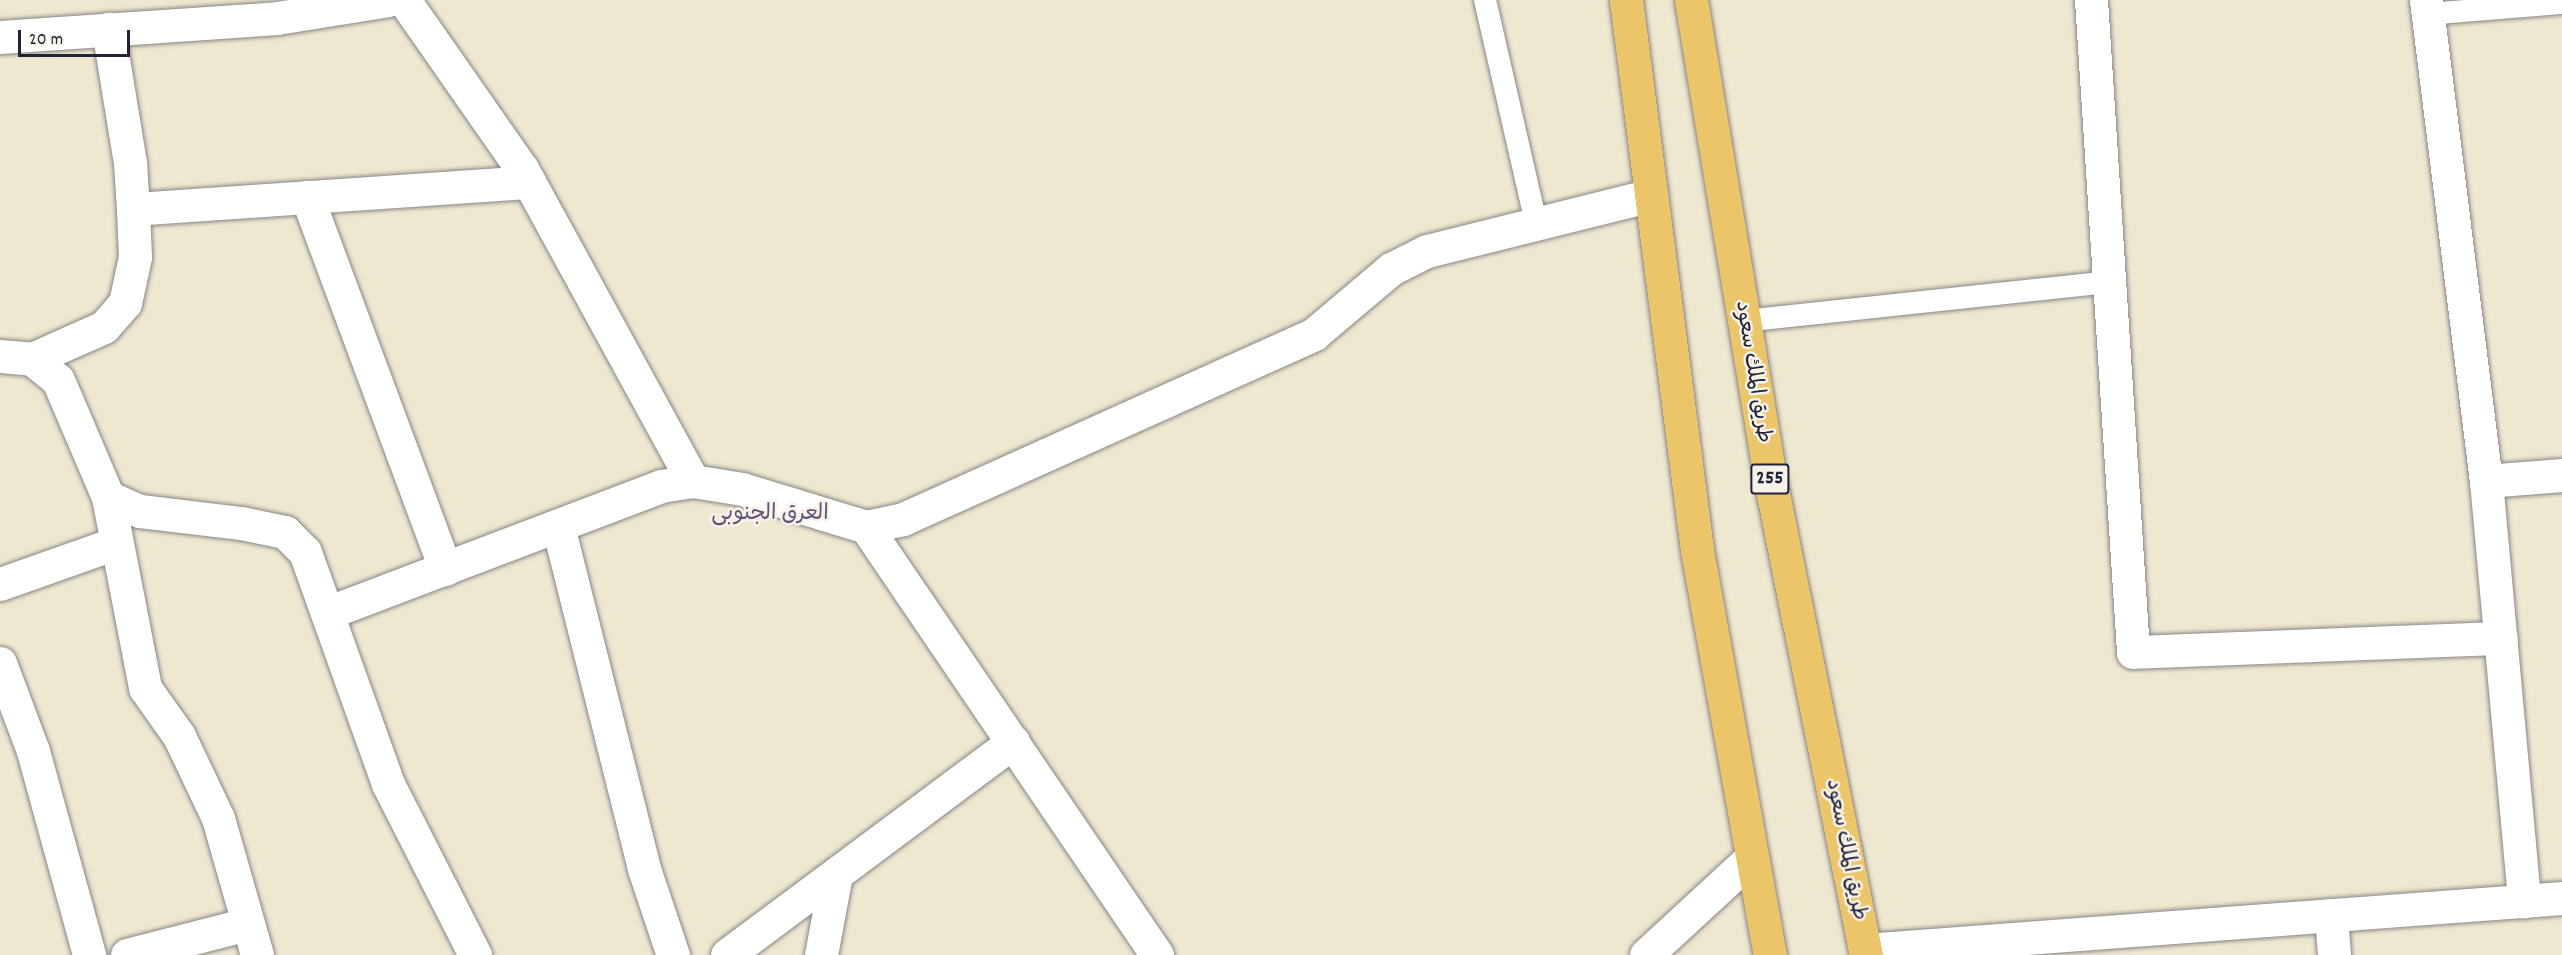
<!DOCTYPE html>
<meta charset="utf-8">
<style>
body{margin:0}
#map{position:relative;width:2562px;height:955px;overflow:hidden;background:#eee8d0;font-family:Dekko,"Playpen Sans Arabic",sans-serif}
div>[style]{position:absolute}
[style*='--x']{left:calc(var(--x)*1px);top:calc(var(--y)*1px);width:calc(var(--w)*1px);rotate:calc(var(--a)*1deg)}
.roads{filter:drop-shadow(0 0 2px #888586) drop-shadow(0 0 2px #888586)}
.service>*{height:22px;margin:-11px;padding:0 11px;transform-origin:11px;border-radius:11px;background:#fff}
.minor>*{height:33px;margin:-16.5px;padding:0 16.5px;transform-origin:16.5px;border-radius:16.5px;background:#fff}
.trunk>*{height:33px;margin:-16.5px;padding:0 16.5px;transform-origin:16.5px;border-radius:16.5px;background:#edc569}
span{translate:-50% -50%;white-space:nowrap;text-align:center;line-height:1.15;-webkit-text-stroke:5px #f7f3e8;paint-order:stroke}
.shield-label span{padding:2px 4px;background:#f7f3e8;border:2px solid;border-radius:4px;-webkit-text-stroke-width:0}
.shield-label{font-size:20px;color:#22223b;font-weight:700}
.street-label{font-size:21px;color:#22223b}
.neighbourhood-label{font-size:22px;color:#62537a}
.scale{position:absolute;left:18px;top:30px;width:112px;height:27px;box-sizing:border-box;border:3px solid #22223b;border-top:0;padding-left:8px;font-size:18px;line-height:21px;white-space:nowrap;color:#22223b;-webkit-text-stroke:4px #f7f3e8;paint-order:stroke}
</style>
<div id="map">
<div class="roads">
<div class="service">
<div style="--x:1485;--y:0;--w:229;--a:77.1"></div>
<div style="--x:2428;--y:14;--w:134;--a:-4.7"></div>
<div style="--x:1744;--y:321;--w:367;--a:-6.1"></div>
</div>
<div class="minor">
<div style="--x:404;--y:0;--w:206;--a:55.1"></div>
<div style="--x:522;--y:169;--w:356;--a:61.3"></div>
<div style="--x:2091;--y:0;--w:653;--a:86.31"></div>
<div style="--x:2133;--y:652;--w:368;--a:-2.2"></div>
<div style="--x:2426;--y:0;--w:485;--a:82.9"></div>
<div style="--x:2486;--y:481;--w:422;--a:84.8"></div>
<div style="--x:0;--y:37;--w:278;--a:-3.9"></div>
<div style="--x:277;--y:18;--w:112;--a:-9.2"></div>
<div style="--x:307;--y:197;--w:397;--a:69.6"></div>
<div style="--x:133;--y:209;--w:397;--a:-3.9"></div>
<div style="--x:0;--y:356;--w:32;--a:5"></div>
<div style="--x:32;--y:359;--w:33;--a:39"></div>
<div style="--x:58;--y:380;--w:127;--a:66.9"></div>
<div style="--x:108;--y:497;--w:35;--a:24"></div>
<div style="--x:140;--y:511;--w:102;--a:6.8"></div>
<div style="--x:241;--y:523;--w:45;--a:11.6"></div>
<div style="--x:285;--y:532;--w:28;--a:45"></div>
<div style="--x:305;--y:552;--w:246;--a:70.3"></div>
<div style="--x:388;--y:784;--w:192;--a:63"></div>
<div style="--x:32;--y:359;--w:79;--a:-24"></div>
<div style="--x:104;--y:327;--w:32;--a:-49"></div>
<div style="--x:125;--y:303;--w:47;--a:-77.7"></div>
<div style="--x:135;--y:257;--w:48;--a:-92.4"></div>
<div style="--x:133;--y:209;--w:46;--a:-93.7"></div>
<div style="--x:130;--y:163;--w:136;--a:-99.3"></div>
<div style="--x:2486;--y:481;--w:76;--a:-4.5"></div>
<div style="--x:108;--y:497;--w:195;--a:79"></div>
<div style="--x:145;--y:688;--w:59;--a:54.7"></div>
<div style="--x:179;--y:736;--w:91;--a:64.6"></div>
<div style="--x:218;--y:818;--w:142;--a:74.1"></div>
<div style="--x:558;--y:526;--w:354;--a:75.9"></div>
<div style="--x:644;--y:869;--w:91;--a:71.4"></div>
<div style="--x:866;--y:527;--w:518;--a:55.79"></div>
<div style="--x:0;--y:584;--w:123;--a:-19.5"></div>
<div style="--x:327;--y:613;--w:357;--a:-20.8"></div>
<div style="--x:661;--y:486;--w:32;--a:-9"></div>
<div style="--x:693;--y:481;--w:50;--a:9.3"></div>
<div style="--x:742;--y:489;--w:130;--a:17"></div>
<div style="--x:866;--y:527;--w:38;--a:-12"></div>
<div style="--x:903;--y:519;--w:451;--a:-24.2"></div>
<div style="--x:1314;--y:334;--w:101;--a:-40.2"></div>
<div style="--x:1391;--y:269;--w:40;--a:-26.6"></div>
<div style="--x:1427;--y:251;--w:231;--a:-14"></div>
<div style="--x:0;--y:663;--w:94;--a:69.4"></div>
<div style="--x:33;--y:751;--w:212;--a:74.6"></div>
<div style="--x:2331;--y:915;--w:40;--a:85.7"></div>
<div style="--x:1865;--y:950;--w:699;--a:-4.27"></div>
<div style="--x:127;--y:955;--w:125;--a:-14.4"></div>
<div style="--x:727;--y:955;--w:357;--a:-36.7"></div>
<div style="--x:821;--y:955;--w:82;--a:-79.5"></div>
<div style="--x:1646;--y:955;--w:143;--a:-42.7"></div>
</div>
<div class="trunk">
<div style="--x:1626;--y:0;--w:555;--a:82.64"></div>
<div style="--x:1697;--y:550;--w:412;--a:79.8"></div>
<div style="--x:1691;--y:0;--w:485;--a:80.6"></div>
<div style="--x:1770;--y:479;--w:486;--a:78.6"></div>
</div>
</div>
<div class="shield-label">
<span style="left:1770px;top:479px">255</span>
</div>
<div class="street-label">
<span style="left:1752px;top:372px;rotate:81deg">طريق الملك سعود</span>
<span style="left:1845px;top:850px;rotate:79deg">طريق الملك سعود</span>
</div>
<div class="neighbourhood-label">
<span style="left:770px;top:515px">العرق الجنوبى</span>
</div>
<div class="scale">20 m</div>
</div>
